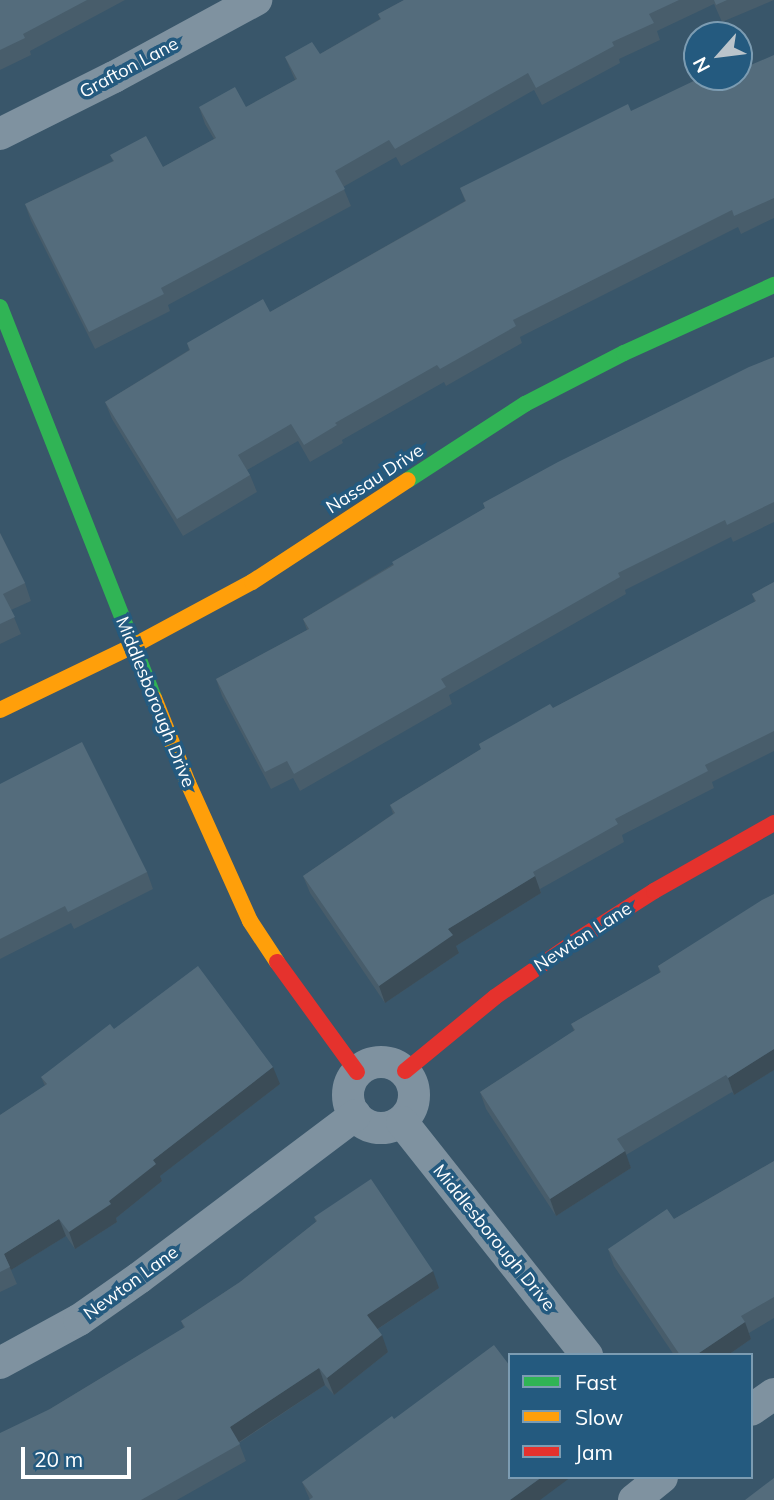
<!DOCTYPE html>
<style>
body{margin:0}
#map{position:relative;width:774px;height:1500px;overflow:hidden;background:#39566a;font-family:Mulish,sans-serif}
div>[style]{position:absolute}
[style*='--x']{left:calc(var(--x)*1px);top:calc(var(--y)*1px);width:calc(var(--w)*1px);rotate:calc(var(--a)*1deg)}
.street>*{height:32px;margin:-16px;padding:0 16px;transform-origin:16px;border-radius:16px;background:#7f92a0}
.street>.ring{margin:-16px;padding:0;box-sizing:content-box;background:none;border:32px solid #7f92a0;border-radius:50%}
.fast>*{height:16px;margin:-8px;padding:0 8px;transform-origin:8px;border-radius:8px;background:#30b455}
.slow>*{height:16px;margin:-8px;padding:0 8px;transform-origin:8px;border-radius:8px;background:#ff9f0a}
.jam>*{height:16px;margin:-8px;padding:0 8px;transform-origin:8px;border-radius:8px;background:#e5322d}
.wall>*{inset:0;background:#485d6b}
.shaded-wall>*{inset:0;background:#3b4c57}
.building>*{inset:0;background:#546c7c}
span{translate:-50% -50%;white-space:nowrap;text-align:center;line-height:1.15;-webkit-text-stroke:7px #245a7f;paint-order:stroke}
.street-label{font-size:18px;color:#fff}
.legend{position:absolute;left:508px;top:1353px;width:245px;height:126px;box-sizing:border-box;background:#245a7f;border:2px solid #7c9cb2;margin:0;padding:9px 12px;list-style:none;font-size:21px;color:#fff}
.legend li{display:flex;align-items:center;gap:14px;height:35px}
.legend b{width:35px;border:2px solid #7c9cb2}
.north{position:absolute;left:683px;top:21px;width:70px;height:70px;box-sizing:border-box;background:#245a7f;border:2px solid #7c9cb2;border-radius:50%;rotate:242deg;font-size:19px;font-weight:700;line-height:28px;text-align:center;color:#fff}
.north::after{content:'';display:block;margin:auto;width:24px;height:32px;background:#bac4cb;clip-path:polygon(50% 0,100% 100%,50% 72%,0 100%)}
.scale{position:absolute;left:21px;top:1447px;width:110px;height:32px;box-sizing:border-box;border:4px solid #fff;border-top:0;padding-left:9px;font-size:21px;line-height:24px;white-space:nowrap;color:#fff;-webkit-text-stroke:5px #245a7f;paint-order:stroke}
</style>
<div id="map">
<div class="street">
<div style="--x:0;--y:134;--w:127;--a:-26.6"></div>
<div style="--x:114;--y:77;--w:162;--a:-28.5"></div>
<div class="ring" style="left:348px;top:1062px;width:34px;height:34px"></div>
<div style="--x:402;--y:1122;--w:298;--a:51.6"></div>
<div style="--x:0;--y:1363;--w:90;--a:-28.6"></div>
<div style="--x:79;--y:1320;--w:73;--a:-35"></div>
<div style="--x:139;--y:1278;--w:271;--a:-37"></div>
<div style="--x:751;--y:1410;--w:28;--a:-35"></div>
<div style="--x:634;--y:1500;--w:36;--a:-39"></div>
</div>
<div class="fast">
<div style="--x:0;--y:307;--w:420;--a:68.5"></div>
<div style="--x:408;--y:480;--w:140;--a:-33"></div>
<div style="--x:525;--y:404;--w:111;--a:-27.3"></div>
<div style="--x:624;--y:353;--w:165;--a:-24.4"></div>
</div>
<div class="slow">
<div style="--x:154;--y:698;--w:92;--a:68.2"></div>
<div style="--x:188;--y:783;--w:151;--a:65.8"></div>
<div style="--x:250;--y:921;--w:49;--a:56.6"></div>
<div style="--x:0;--y:710;--w:148;--a:-25.7"></div>
<div style="--x:133;--y:646;--w:135;--a:-28.3"></div>
<div style="--x:252;--y:582;--w:186;--a:-33.2"></div>
</div>
<div class="jam">
<div style="--x:277;--y:962;--w:136;--a:54"></div>
<div style="--x:405;--y:1071;--w:117;--a:-39.4"></div>
<div style="--x:495;--y:997;--w:96;--a:-34.8"></div>
<div style="--x:574;--y:942;--w:95;--a:-32.5"></div>
<div style="--x:654;--y:891;--w:138;--a:-29.5"></div>
</div>
<div class="wall">
<div style="clip-path:polygon(0 0,125px 0,30px 51px,31px 55px,0 70px)"></div>
<div style="clip-path:polygon(404px 0,774px 0,722px 22px,714px 4px,657px 31px,660px 40px,619px 59px,620px 63px,542px 105px,534px 90px,401px 166px,396px 157px,343px 187px,351px 206px,168px 305px,170px 311px,95px 349px,31px 221px,25px 204px,113px 161px,110px 155px,163px 167px,214px 139px,205px 124px,199px 107px,246px 107px,295px 80px,285px 57px,320px 54px,380px 19px,378px 14px)"></div>
<div style="clip-path:polygon(774px 55px,774px 218px,741px 234px,738px 227px,520px 337px,522px 343px,446px 386px,444px 382px,342px 440px,343px 443px,310px 462px,298px 441px,247px 470px,250px 475px,257px 492px,183px 536px,112px 419px,105px 402px,189px 350px,187px 343px,270px 312px,465px 201px,460px 188px,631px 111px,739px 77px)"></div>
<div style="clip-path:polygon(774px 357px,774px 522px,733px 542px,731px 537px,625px 590px,626px 594px,449px 695px,452px 704px,300px 791px,293px 778px,271px 789px,222px 696px,216px 679px,307px 630px,303px 619px,485px 508px,483px 503px)"></div>
<div style="clip-path:polygon(0 533px,25px 583px,31px 601px,11px 610px,21px 634px,0 644px)"></div>
<div style="clip-path:polygon(774px 582px,774px 751px,712px 782px,714px 788px,622px 835px,624px 842px,540px 889px,541px 893px,456px 946px,459px 953px,385px 1003px,310px 893px,303px 876px,393px 814px,390px 805px,481px 749px,479px 744px,553px 708px,755px 602px,752px 594px)"></div>
<div style="clip-path:polygon(0 784px,147px 872px,153px 889px,74px 929px,71px 923px,0 959px)"></div>
<div style="clip-path:polygon(774px 894px,774px 1070px,734px 1095px,732px 1092px,626px 1155px,631px 1168px,556px 1216px,486px 1109px,480px 1092px,574px 1031px,571px 1024px,660px 973px,658px 966px)"></div>
<div style="clip-path:polygon(114px 1029px,280px 1084px,160px 1176px,162px 1181px,116px 1218px,117px 1222px,75px 1249px,66px 1236px,11px 1270px,17px 1284px,0 1292px,0 1115px,45px 1086px,41px 1077px)"></div>
<div style="clip-path:polygon(774px 1161px,774px 1318px,749px 1333px,751px 1339px,728px 1355px,674px 1355px,614px 1266px,608px 1249px,674px 1219px)"></div>
<div style="clip-path:polygon(314px 1217px,439px 1288px,378px 1329px,388px 1352px,334px 1395px,325px 1385px,239px 1443px,246px 1461px,177px 1500px,0 1500px,50px 1409px,184px 1328px,181px 1321px,240px 1282px,316px 1222px)"></div>
<div style="clip-path:polygon(394px 1419px,310px 1500px,302px 1482px)"></div>
</div>
<div class="shaded-wall">
<div style="clip-path:polygon(535px 876px,541px 893px,456px 946px,459px 953px,385px 1003px,379px 986px,448px 929px)"></div>
<div style="clip-path:polygon(774px 1049px,774px 1070px,734px 1095px,728px 1078px)"></div>
<div style="clip-path:polygon(273px 1067px,280px 1084px,160px 1176px,162px 1181px,116px 1218px,117px 1222px,75px 1249px,69px 1232px,109px 1201px,153px 1160px)"></div>
<div style="clip-path:polygon(625px 1151px,631px 1168px,556px 1216px,550px 1199px)"></div>
<div style="clip-path:polygon(59px 1219px,66px 1236px,11px 1270px,4px 1254px)"></div>
<div style="clip-path:polygon(433px 1271px,439px 1288px,373px 1332px,367px 1315px)"></div>
<div style="clip-path:polygon(745px 1322px,751px 1339px,728px 1355px,696px 1355px)"></div>
<div style="clip-path:polygon(382px 1335px,388px 1352px,334px 1395px,327px 1378px)"></div>
<div style="clip-path:polygon(319px 1368px,325px 1385px,236px 1444px,230px 1427px)"></div>
<div style="clip-path:polygon(542px 1477px,571px 1477px,540px 1500px,510px 1500px)"></div>
</div>
<div class="building">
<div style="clip-path:polygon(0 0,87px 0,23px 34px,25px 38px,0 50px)"></div>
<div style="clip-path:polygon(404px 0,679px 0,649px 14px,654px 23px,612px 42px,614px 46px,536px 88px,528px 73px,395px 149px,389px 140px,335px 171px,345px 189px,161px 288px,164px 294px,89px 332px,25px 204px,114px 161px,110px 155px,146px 136px,163px 167px,216px 138px,199px 107px,235px 87px,246px 107px,297px 79px,285px 57px,312px 42px,320px 54px,381px 19px,378px 14px)"></div>
<div style="clip-path:polygon(714px 0,727px 0,716px 5px)"></div>
<div style="clip-path:polygon(774px 55px,774px 198px,734px 216px,732px 210px,513px 320px,516px 326px,440px 369px,437px 365px,335px 423px,337px 425px,304px 445px,291px 424px,238px 455px,250px 475px,177px 519px,105px 402px,190px 350px,187px 343px,263px 299px,270px 312px,466px 201px,460px 188px,628px 104px,631px 111px,702px 77px,739px 77px,739px 70px)"></div>
<div style="clip-path:polygon(774px 357px,774px 502px,727px 525px,725px 520px,618px 573px,620px 577px,441px 679px,446px 687px,294px 774px,287px 761px,265px 772px,216px 679px,309px 629px,303px 619px,394px 565px,392px 562px,485px 508px,483px 503px,558px 462px,749px 367px)"></div>
<div style="clip-path:polygon(0 533px,25px 583px,3px 594px,15px 617px,0 624px)"></div>
<div style="clip-path:polygon(774px 582px,774px 731px,705px 765px,708px 771px,615px 819px,618px 824px,533px 872px,535px 876px,448px 929px,453px 935px,379px 986px,303px 876px,395px 813px,390px 805px,481px 749px,479px 744px,550px 704px,553px 708px,756px 601px,752px 594px)"></div>
<div style="clip-path:polygon(82px 742px,147px 872px,68px 912px,65px 906px,0 939px,0 784px)"></div>
<div style="clip-path:polygon(774px 894px,774px 1049px,728px 1078px,726px 1075px,617px 1139px,625px 1151px,550px 1199px,480px 1092px,575px 1030px,571px 1024px,661px 972px,658px 966px,762px 900px)"></div>
<div style="clip-path:polygon(198px 966px,273px 1067px,153px 1160px,156px 1164px,109px 1201px,111px 1204px,69px 1232px,59px 1219px,4px 1254px,10px 1267px,0 1272px,0 1115px,47px 1084px,41px 1077px,110px 1024px,114px 1029px)"></div>
<div style="clip-path:polygon(774px 1161px,774px 1297px,741px 1316px,745px 1322px,696px 1355px,680px 1355px,608px 1249px,667px 1209px,674px 1219px)"></div>
<div style="clip-path:polygon(371px 1179px,433px 1271px,367px 1315px,382px 1335px,327px 1378px,319px 1368px,230px 1427px,240px 1444px,141px 1500px,0 1500px,0 1433px,50px 1409px,185px 1327px,181px 1321px,240px 1282px,317px 1221px,314px 1217px)"></div>
<div style="clip-path:polygon(494px 1345px,510px 1366px,510px 1477px,542px 1477px,510px 1500px,309px 1500px,313px 1497px,302px 1482px,392px 1416px,394px 1419px)"></div>
<div style="clip-path:polygon(774px 1478px,774px 1500px,745px 1500px)"></div>
</div>
<div class="street-label">
<span style="left:129px;top:68px;rotate:-28deg">Grafton Lane</span>
<span style="left:375px;top:479px;rotate:-33deg">Nassau Drive</span>
<span style="left:155px;top:702px;rotate:68deg">Middlesborough Drive</span>
<span style="left:583px;top:937px;rotate:-33deg">Newton Lane</span>
<span style="left:494px;top:1238px;rotate:51deg">Middlesborough Drive</span>
<span style="left:131px;top:1283px;rotate:-36deg">Newton Lane</span>
</div>
<ul class="legend">
<li><b style="height:9px;background:#30b455"></b>Fast</li>
<li><b style="height:9px;background:#ff9f0a"></b>Slow</li>
<li><b style="height:9px;background:#e5322d"></b>Jam</li>
</ul>
<div class="north">N</div>
<div class="scale">20 m</div>
</div>
